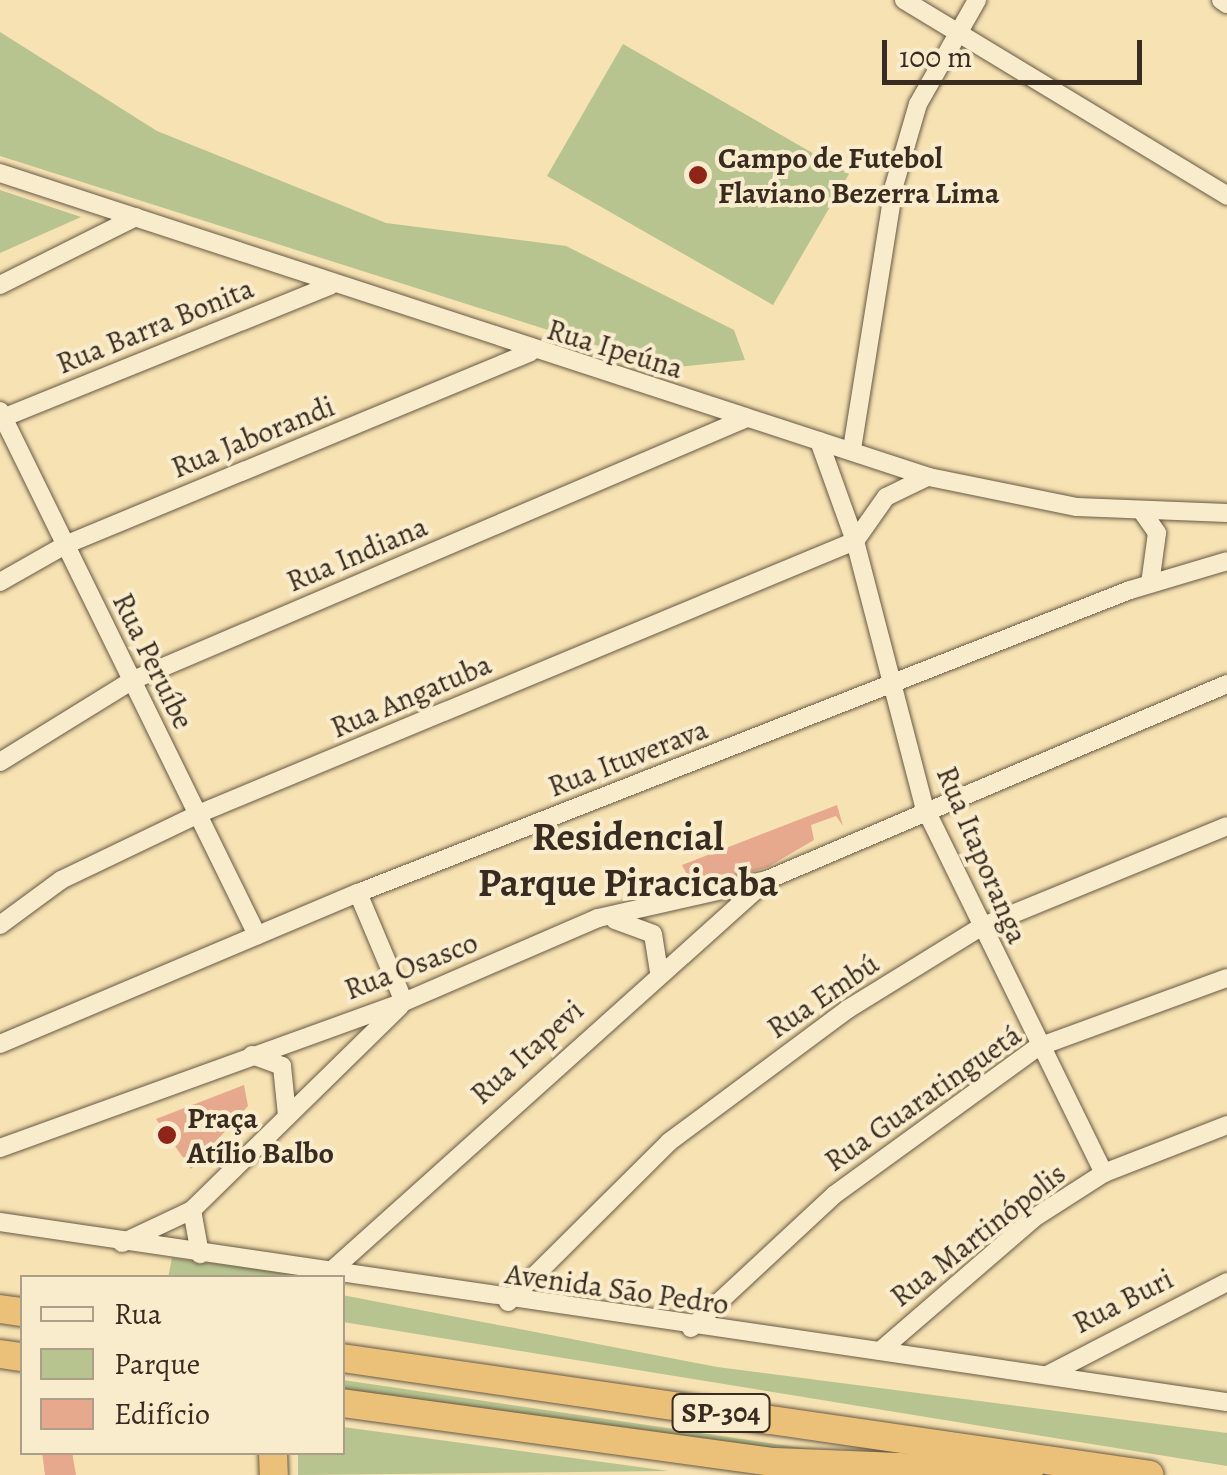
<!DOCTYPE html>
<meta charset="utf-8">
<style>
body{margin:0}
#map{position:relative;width:1227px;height:1475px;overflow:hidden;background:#f6e2b2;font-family:Alegreya,serif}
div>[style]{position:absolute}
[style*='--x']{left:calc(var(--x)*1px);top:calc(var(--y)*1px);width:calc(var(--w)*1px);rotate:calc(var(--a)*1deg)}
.green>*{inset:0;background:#b7c490}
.building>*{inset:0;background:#e7a98e}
.roads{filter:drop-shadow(0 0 2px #685944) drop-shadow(0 0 2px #685944)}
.minor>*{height:18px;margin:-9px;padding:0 9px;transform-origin:9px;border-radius:9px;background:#f9eccd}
.highway>*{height:28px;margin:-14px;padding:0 14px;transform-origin:14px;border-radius:14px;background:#ebc179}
.dots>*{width:28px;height:28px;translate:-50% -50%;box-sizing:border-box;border:5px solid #f9eccd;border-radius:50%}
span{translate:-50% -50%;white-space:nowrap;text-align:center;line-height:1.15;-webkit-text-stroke:8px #f9eccd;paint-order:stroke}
.shield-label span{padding:2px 8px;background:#f9eccd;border:2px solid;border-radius:8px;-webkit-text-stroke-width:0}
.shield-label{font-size:28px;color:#392b1f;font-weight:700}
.poi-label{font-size:30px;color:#392b1f;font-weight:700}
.left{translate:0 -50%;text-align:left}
.street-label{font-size:30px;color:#392b1f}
.district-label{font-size:40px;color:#392b1f;font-weight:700}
.legend{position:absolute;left:20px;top:1275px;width:325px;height:180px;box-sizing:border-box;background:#f9eccd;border:2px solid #ac9f87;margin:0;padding:12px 18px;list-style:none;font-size:30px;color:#392b1f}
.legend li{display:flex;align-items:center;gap:20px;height:50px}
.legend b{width:50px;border:2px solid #ac9f87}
.scale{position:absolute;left:882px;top:40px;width:260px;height:45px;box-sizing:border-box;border:5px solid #392b1f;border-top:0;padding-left:12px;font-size:30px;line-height:35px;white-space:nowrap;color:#392b1f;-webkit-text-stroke:8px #f9eccd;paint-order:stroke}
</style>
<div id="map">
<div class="green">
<div style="clip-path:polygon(0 32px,157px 131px,386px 223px,566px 246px,734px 330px,745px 360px,668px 368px,0 156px)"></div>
<div style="clip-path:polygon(623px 44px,849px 174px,773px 305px,547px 176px)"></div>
<div style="clip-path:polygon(0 190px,81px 217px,0 253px)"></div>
<div style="clip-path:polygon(172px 1258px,322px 1277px,168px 1278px)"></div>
<div style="clip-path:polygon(342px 1295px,717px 1367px,1227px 1433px,1227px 1466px,343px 1322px)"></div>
<div style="clip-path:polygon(343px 1380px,986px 1475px,910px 1475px,343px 1392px)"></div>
<div style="clip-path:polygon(343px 1427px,669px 1471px,298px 1475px,298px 1453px,342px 1452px)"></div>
</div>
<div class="building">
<div style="clip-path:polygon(837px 805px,843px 826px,836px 816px,811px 825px,814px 840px,768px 867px,694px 888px,682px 865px)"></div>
<div style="clip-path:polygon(244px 1085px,248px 1106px,191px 1169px,156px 1119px)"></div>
<div style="clip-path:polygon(42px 1452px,72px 1452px,76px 1475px,45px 1475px)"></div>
</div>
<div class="roads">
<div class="minor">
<div style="--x:904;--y:0;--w:378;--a:31.2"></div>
<div style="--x:1221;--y:0;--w:7;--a:34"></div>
<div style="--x:0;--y:173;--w:977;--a:18.12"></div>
<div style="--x:929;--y:477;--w:151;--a:11.5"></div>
<div style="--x:1077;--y:507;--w:150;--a:2.3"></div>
<div style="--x:0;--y:285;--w:152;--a:-26.6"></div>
<div style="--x:0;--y:411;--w:584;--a:63.87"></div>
<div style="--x:0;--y:419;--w:356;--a:-22"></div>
<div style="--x:819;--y:441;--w:106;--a:70.2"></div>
<div style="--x:855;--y:541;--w:274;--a:75.4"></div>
<div style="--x:924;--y:806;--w:409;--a:63.9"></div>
<div style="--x:852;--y:449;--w:266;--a:-80.9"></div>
<div style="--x:894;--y:186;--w:85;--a:-73.7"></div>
<div style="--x:918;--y:104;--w:120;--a:-60.4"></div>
<div style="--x:1141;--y:510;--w:28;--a:55"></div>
<div style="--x:1157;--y:533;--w:51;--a:97.8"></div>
<div style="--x:0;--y:582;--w:75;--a:-29.6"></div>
<div style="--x:65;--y:545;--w:504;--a:-22.5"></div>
<div style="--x:0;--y:762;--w:156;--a:-31.7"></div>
<div style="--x:133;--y:680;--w:668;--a:-23.11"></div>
<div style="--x:358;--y:893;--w:118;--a:67.1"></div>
<div style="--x:615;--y:920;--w:40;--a:20.2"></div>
<div style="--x:653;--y:934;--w:37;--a:81"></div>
<div style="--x:0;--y:925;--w:76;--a:-36.4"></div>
<div style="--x:61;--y:880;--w:157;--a:-25.6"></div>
<div style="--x:203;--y:812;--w:706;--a:-22.57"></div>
<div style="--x:855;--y:541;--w:54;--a:-54.8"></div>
<div style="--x:886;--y:497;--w:46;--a:-26"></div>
<div style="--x:0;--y:1044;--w:389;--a:-22.9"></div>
<div style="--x:358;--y:893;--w:829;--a:-21.43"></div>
<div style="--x:1130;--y:590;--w:101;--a:-16.6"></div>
<div style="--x:252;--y:1055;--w:32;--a:20"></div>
<div style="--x:282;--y:1066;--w:49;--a:84.2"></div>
<div style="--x:0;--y:1148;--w:430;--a:-19.9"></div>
<div style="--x:404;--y:1002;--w:211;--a:-23.4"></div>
<div style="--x:598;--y:918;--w:173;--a:-12.7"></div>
<div style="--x:767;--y:880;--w:500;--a:-23.08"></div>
<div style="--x:192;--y:1210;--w:45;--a:79.7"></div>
<div style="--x:0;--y:1222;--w:1240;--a:8.35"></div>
<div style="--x:122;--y:1243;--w:77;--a:-25.2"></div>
<div style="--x:192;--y:1210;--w:291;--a:-44.4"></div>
<div style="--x:330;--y:1272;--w:587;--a:-41.89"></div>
<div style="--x:508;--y:1302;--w:227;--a:-44.8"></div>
<div style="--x:669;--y:1142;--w:223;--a:-36.6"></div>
<div style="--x:848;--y:1009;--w:156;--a:-31.7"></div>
<div style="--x:981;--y:927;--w:266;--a:-22.3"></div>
<div style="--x:691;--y:1328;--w:195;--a:-42.9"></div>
<div style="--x:834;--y:1195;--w:252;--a:-36"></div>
<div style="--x:1038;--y:1047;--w:201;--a:-20.1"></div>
<div style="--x:880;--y:1351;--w:203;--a:-40.8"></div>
<div style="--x:1034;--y:1218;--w:83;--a:-32.7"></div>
<div style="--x:1104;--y:1173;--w:132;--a:-21.3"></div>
<div style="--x:1047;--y:1375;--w:203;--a:-27.3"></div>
</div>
<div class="highway">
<div style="--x:0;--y:1309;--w:22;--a:8"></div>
<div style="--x:0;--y:1354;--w:22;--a:8"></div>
<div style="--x:342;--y:1358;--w:816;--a:8.24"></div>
<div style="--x:342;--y:1403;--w:437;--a:7.8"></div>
<div style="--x:775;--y:1462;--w:254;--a:2.3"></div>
<div style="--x:273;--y:1452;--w:23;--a:88"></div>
</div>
</div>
<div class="dots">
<div style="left:698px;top:175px;background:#8f2418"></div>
<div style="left:167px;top:1135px;background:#8f2418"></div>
</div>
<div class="shield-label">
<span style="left:721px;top:1413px">SP-304</span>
</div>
<div class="poi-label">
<span class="left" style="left:718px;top:175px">Campo de Futebol<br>Flaviano Bezerra Lima</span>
<span class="left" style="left:187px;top:1135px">Praça<br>Atílio Balbo</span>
</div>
<div class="street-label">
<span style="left:155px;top:326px;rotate:-22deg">Rua Barra Bonita</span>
<span style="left:615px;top:349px;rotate:17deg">Rua Ipeúna</span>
<span style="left:253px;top:437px;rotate:-22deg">Rua Jaborandi</span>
<span style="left:357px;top:554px;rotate:-23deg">Rua Indiana</span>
<span style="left:153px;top:661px;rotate:64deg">Rua Peruíbe</span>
<span style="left:411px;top:696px;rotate:-23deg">Rua Angatuba</span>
<span style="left:628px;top:758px;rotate:-21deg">Rua Ituverava</span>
<span style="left:982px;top:855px;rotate:67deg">Rua Itaporanga</span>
<span style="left:411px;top:966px;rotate:-21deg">Rua Osasco</span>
<span style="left:823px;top:996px;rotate:-34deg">Rua Embú</span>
<span style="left:527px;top:1052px;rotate:-42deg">Rua Itapevi</span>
<span style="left:923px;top:1098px;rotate:-35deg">Rua Guaratinguetá</span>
<span style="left:978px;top:1235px;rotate:-38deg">Rua Martinópolis</span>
<span style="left:617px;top:1289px;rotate:8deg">Avenida São Pedro</span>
<span style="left:1123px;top:1301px;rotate:-27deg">Rua Buri</span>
</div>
<div class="district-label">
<span style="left:628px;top:860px">Residencial<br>Parque Piracicaba</span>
</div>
<ul class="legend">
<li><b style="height:12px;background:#f9eccd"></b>Rua</li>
<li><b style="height:28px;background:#b7c490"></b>Parque</li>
<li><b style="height:28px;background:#e7a98e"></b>Edifício</li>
</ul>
<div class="scale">100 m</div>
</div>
